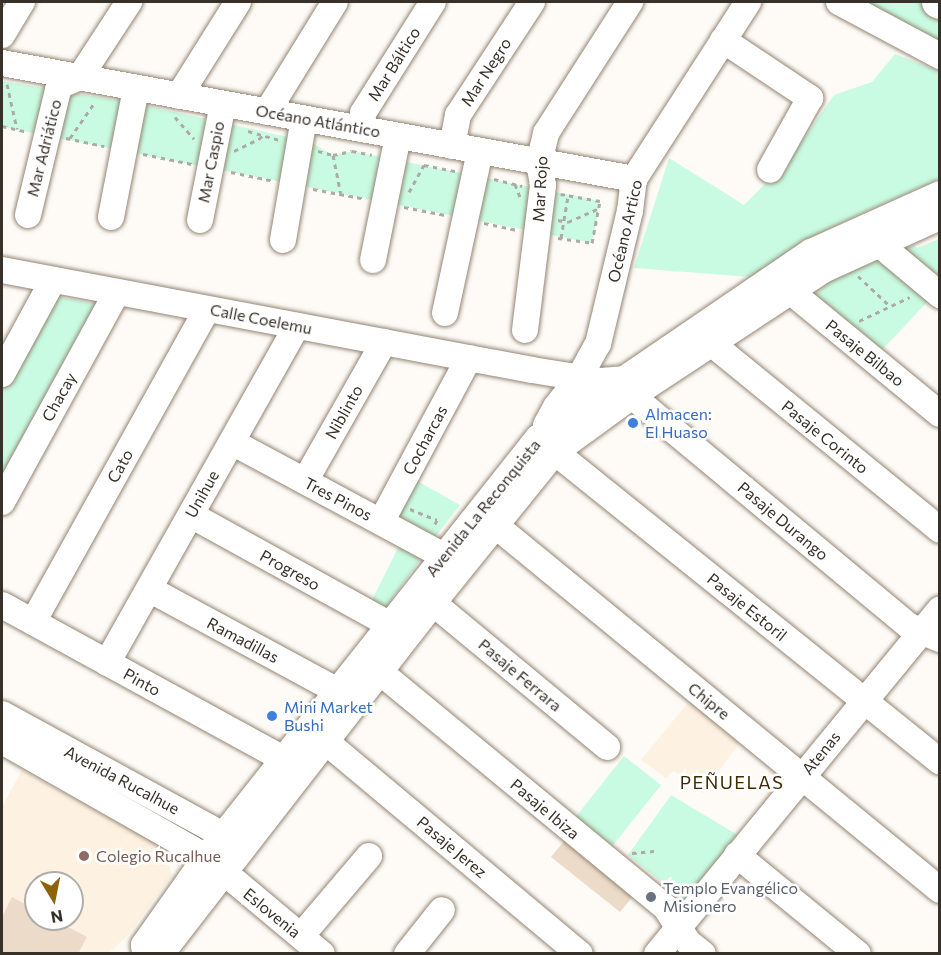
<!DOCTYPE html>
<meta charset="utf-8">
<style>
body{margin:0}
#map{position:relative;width:941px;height:955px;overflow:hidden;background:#fefbf7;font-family:Commissioner,sans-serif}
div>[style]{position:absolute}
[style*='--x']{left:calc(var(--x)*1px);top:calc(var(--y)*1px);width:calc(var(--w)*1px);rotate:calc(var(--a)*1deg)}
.built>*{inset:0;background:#fdf1e1}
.green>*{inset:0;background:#c8fbe1}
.building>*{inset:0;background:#ebdbc8}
.path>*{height:3px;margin-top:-1.5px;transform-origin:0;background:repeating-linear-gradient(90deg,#aeaaa4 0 4.5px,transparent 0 9px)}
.roads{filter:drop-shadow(0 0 2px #938573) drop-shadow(0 0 2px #938573)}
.minor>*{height:26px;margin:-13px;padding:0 13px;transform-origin:13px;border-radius:13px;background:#fff}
.major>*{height:32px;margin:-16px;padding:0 16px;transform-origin:16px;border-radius:16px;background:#fff}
.dots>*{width:16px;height:16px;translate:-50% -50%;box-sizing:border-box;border:3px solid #fff;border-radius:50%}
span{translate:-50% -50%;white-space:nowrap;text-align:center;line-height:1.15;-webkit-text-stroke:5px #fff;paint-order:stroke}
.street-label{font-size:16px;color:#37312a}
.shop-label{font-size:16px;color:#366cbe}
.left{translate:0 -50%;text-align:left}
.education-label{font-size:16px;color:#785e54}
.worship-label{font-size:16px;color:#5b616d}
.neighbourhood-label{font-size:18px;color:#3e2903;letter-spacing:1.5px}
.frame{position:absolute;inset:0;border:3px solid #37312a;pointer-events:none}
.north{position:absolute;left:24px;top:871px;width:60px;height:60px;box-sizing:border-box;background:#fff;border:2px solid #afadaa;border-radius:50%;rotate:170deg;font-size:16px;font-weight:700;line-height:24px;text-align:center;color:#37312a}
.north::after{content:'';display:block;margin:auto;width:21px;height:27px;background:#8e6208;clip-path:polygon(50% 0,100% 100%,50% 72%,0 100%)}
</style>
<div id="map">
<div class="built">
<div style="clip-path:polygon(689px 701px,740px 742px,703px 793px,674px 771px,666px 778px,641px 760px)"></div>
<div style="clip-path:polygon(evenodd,22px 770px,164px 848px,172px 875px,128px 935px,109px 953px,2px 954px,2px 807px,22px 770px,36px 883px,72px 883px,72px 919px,36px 919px,36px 883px)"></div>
</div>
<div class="green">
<div style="clip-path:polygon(856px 2px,927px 2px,939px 16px,939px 47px)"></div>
<div style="clip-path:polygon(895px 54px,939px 71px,939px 179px,834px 226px,750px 277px,634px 268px,669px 158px,744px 205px,788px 161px,834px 95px,872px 82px)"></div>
<div style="clip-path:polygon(2px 81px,134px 103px,310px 142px,333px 155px,352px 151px,600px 201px,592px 243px,2px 127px)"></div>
<div style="clip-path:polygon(939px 239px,939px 282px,901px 250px,914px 245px,917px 248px)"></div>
<div style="clip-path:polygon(883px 256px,931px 298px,880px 352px,811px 297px,831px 281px)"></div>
<div style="clip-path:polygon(49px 295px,103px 305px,2px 490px,2px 384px)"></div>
<div style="clip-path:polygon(410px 477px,460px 505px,432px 541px,395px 520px)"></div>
<div style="clip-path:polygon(402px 540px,425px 553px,383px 611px,370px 604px)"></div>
<div style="clip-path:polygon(624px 756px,661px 785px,611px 848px,574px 819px)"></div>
<div style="clip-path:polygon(671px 795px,741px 837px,687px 902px,628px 855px)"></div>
</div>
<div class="building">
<div style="clip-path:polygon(565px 840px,634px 895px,620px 912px,551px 857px)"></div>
<div style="clip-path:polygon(12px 897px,36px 910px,36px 919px,53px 919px,87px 937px,78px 954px,2px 954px,2px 917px)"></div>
</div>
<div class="path">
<div style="--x:7;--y:84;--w:46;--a:77.5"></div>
<div style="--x:175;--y:117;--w:29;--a:49"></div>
<div style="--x:2;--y:126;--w:26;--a:13"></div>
<div style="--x:248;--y:131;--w:33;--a:16"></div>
<div style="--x:66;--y:138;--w:39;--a:12"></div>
<div style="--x:70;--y:138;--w:44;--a:-55.2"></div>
<div style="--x:234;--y:151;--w:28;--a:-26"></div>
<div style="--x:259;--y:139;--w:6;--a:-45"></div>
<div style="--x:318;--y:151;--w:16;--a:15"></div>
<div style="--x:143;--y:154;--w:50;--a:11.5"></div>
<div style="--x:231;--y:172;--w:44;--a:11.8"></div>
<div style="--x:494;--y:179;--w:29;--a:14"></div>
<div style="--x:515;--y:184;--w:14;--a:69"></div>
<div style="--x:313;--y:189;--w:54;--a:10.7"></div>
<div style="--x:409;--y:192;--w:31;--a:-61"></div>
<div style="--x:424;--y:165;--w:32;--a:11"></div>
<div style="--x:341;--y:195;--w:41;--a:-101.3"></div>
<div style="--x:333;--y:155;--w:19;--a:-12"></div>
<div style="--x:352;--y:151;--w:20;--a:11"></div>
<div style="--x:404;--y:207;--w:42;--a:11"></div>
<div style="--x:558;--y:220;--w:10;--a:11"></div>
<div style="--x:568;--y:222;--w:34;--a:-24"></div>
<div style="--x:484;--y:223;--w:35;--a:12"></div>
<div style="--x:558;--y:238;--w:34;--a:8"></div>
<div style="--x:592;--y:243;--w:43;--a:-79.2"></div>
<div style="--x:600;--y:201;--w:40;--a:-170"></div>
<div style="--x:561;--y:238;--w:43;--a:-80.5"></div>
<div style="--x:858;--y:276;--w:44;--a:43.2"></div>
<div style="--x:859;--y:321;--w:56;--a:-25.2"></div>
<div style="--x:410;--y:509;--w:29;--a:22"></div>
<div style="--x:437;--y:520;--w:9;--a:117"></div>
<div style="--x:632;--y:853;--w:22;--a:-5"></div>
</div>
<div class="roads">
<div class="minor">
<div style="--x:839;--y:2;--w:115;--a:28.1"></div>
<div style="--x:2;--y:35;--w:39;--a:-59"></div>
<div style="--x:723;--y:40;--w:105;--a:33.7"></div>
<div style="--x:810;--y:98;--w:82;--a:119.1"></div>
<div style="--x:2;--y:63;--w:643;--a:10.4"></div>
<div style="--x:179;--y:96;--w:111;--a:-57.9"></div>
<div style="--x:267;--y:112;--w:129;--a:-58.3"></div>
<div style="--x:361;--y:129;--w:16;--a:-83"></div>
<div style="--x:363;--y:113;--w:131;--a:-57.8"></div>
<div style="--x:452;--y:146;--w:32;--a:-79"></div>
<div style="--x:458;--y:115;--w:135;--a:-56.8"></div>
<div style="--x:28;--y:215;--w:129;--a:-76.5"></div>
<div style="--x:58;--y:90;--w:6;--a:-59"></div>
<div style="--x:61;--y:85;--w:21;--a:-23"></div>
<div style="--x:80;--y:77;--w:90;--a:-56.8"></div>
<div style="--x:111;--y:217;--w:131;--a:-79"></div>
<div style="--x:200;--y:220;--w:118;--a:-78.8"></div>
<div style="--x:283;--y:240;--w:123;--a:-80.2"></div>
<div style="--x:879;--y:244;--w:80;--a:39.9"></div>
<div style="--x:373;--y:260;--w:126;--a:-78.6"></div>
<div style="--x:2;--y:270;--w:539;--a:10.68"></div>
<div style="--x:532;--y:370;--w:70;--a:9.1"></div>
<div style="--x:601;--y:381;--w:22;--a:-5"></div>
<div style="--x:790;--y:291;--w:194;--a:39.4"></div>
<div style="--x:445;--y:313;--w:166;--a:-77.8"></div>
<div style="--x:525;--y:330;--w:146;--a:-82.9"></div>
<div style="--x:543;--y:185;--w:23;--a:-100"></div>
<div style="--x:539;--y:162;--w:30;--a:-76"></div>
<div style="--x:546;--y:133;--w:156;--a:-57.3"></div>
<div style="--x:711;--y:343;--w:296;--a:39.2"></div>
<div style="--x:2;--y:374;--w:107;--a:-61.5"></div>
<div style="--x:632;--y:396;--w:360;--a:39.7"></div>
<div style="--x:909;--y:626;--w:34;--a:23"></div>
<div style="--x:546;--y:425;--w:21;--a:-61"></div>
<div style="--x:556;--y:407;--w:39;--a:-52"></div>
<div style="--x:580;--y:376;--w:37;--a:-61"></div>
<div style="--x:598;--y:344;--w:137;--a:-76.5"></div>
<div style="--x:630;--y:211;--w:32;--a:-83"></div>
<div style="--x:634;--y:179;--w:211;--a:-57.2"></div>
<div style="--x:232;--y:442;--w:241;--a:28.3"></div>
<div style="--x:555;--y:452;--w:494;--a:38.8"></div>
<div style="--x:305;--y:481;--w:160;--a:-60.4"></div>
<div style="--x:2;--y:502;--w:239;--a:-61.3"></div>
<div style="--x:191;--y:515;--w:227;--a:28.9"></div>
<div style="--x:484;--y:516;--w:590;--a:39.36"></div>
<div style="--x:381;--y:522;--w:186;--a:-61.8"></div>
<div style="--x:149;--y:589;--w:215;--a:28.4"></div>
<div style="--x:433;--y:603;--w:226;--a:39.6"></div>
<div style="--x:2;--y:605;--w:320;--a:28.7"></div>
<div style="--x:33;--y:622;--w:358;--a:-60.9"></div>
<div style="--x:107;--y:663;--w:387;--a:-60.6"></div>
<div style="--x:380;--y:672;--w:371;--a:39.5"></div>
<div style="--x:666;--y:908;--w:40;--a:57.1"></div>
<div style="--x:688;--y:942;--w:19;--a:39"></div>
<div style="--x:2;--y:714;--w:269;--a:28.7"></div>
<div style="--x:2;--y:741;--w:235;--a:29.6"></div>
<div style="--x:206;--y:857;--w:151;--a:39.9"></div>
<div style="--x:325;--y:741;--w:332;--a:39.9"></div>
<div style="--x:737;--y:855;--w:156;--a:39.3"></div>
<div style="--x:301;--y:936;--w:105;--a:-49.6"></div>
<div style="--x:145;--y:954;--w:9;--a:-96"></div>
<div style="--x:144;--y:945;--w:108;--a:-54.8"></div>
<div style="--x:206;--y:857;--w:535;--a:-51.61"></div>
<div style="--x:538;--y:438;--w:330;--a:-34.3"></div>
<div style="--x:811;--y:252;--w:141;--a:-24.2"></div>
<div style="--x:161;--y:954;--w:444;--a:-52.2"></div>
<div style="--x:433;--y:603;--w:194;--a:-51.1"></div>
<div style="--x:555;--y:452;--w:95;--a:-36"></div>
<div style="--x:632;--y:396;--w:229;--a:-33.4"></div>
<div style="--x:823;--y:270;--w:128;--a:-24.4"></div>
<div style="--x:407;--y:954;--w:56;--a:-51.5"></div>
<div style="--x:657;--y:954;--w:446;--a:-50.6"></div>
</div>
<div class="major">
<div style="--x:938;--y:2;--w:2;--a:27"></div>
</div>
</div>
<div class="dots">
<div style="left:633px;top:423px;background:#3f7fe0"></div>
<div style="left:272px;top:716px;background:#3f7fe0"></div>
<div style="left:84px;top:856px;background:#8d6e63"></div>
<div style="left:651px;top:897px;background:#6b7280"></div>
</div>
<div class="street-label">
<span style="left:394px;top:64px;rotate:-58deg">Mar Báltico</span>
<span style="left:486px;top:72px;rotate:-57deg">Mar Negro</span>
<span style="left:318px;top:121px;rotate:10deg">Océano Atlántico</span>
<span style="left:44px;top:148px;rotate:-76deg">Mar Adriático</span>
<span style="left:211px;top:162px;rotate:-79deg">Mar Caspio</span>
<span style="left:540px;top:189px;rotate:-87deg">Mar Rojo</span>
<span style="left:625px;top:231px;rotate:-77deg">Océano Artico</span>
<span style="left:261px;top:319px;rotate:11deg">Calle Coelemu</span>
<span style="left:865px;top:353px;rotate:39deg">Pasaje Bilbao</span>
<span style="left:59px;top:397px;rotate:-61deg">Chacay</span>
<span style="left:344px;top:412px;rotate:-61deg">Niblinto</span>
<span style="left:825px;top:437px;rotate:39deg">Pasaje Corinto</span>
<span style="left:425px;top:440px;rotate:-62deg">Cocharcas</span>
<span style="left:120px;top:466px;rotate:-61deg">Cato</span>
<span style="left:202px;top:494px;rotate:-61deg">Unihue</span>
<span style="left:338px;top:499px;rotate:28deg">Tres Pinos</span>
<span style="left:483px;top:508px;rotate:-51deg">Avenida La Reconquista</span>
<span style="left:783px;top:521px;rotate:40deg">Pasaje Durango</span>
<span style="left:290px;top:570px;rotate:29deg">Progreso</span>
<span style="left:747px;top:607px;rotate:39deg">Pasaje Estoril</span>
<span style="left:243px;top:640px;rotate:28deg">Ramadillas</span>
<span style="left:520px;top:675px;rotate:40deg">Pasaje Ferrara</span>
<span style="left:142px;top:682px;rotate:29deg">Pinto</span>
<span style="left:709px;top:701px;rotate:39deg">Chipre</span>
<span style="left:821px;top:753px;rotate:-51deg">Atenas</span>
<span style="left:122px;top:780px;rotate:28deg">Avenida Rucalhue</span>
<span style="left:545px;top:809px;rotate:40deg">Pasaje Ibiza</span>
<span style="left:452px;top:847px;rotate:40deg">Pasaje Jerez</span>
<span style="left:272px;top:913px;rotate:39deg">Eslovenia</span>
</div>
<div class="shop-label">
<span class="left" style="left:645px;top:423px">Almacen:<br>El Huaso</span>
<span class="left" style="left:284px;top:716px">Mini Market<br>Bushi</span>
</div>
<div class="education-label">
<span class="left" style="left:96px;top:856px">Colegio Rucalhue</span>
</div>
<div class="worship-label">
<span class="left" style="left:663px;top:897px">Templo Evangélico<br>Misionero</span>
</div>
<div class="neighbourhood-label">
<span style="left:732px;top:782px">PEÑUELAS</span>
</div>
<div class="frame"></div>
<div class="north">N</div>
</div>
